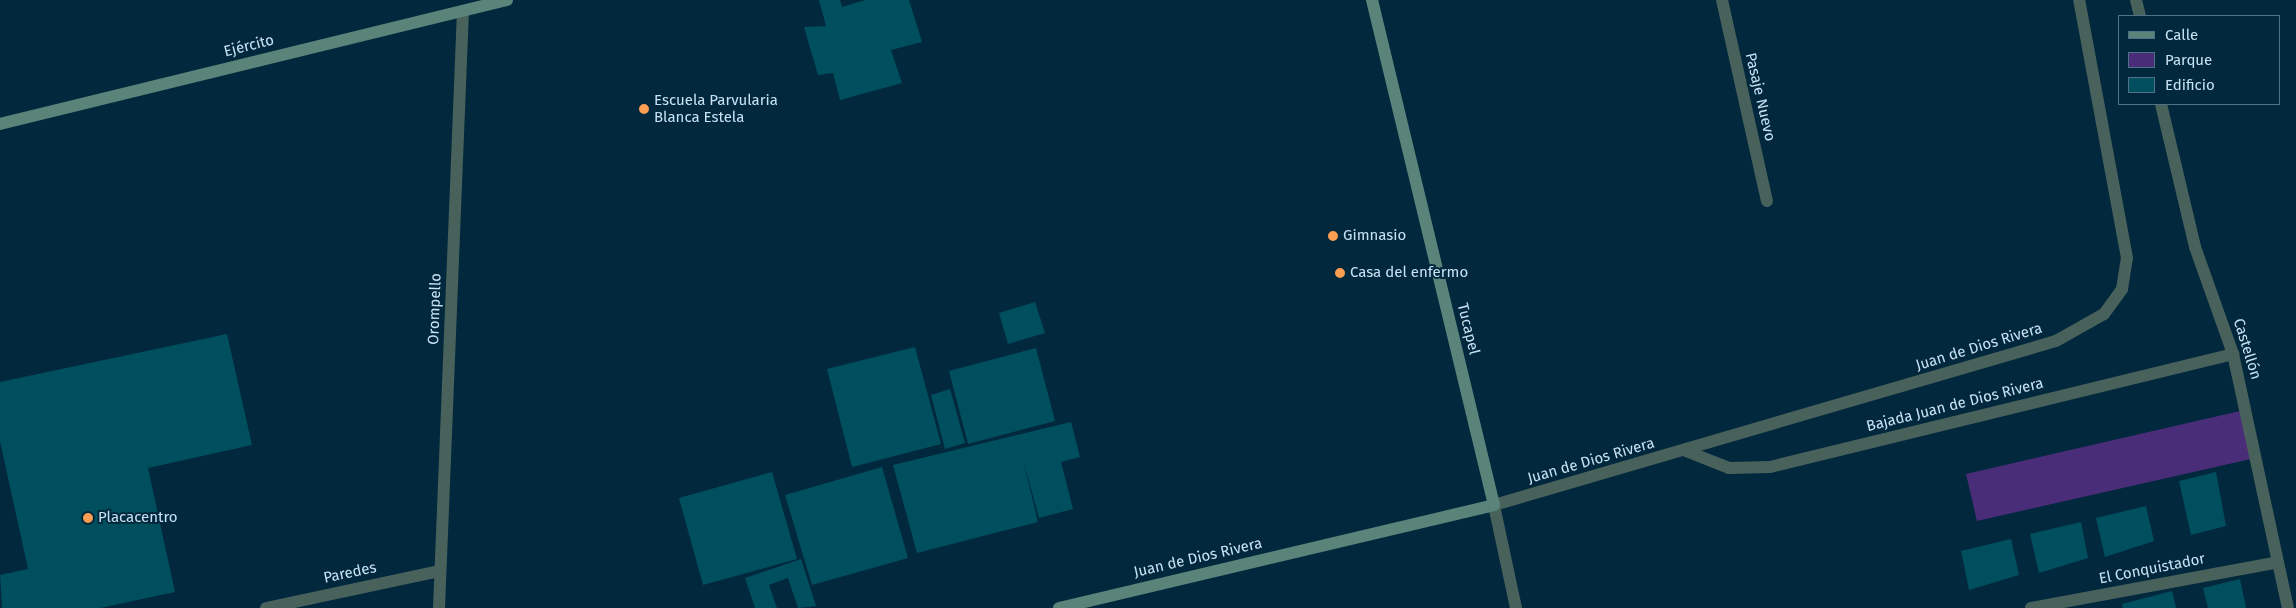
<!DOCTYPE html>
<meta charset="utf-8">
<style>
body{margin:0}
#map{position:relative;width:2296px;height:608px;overflow:hidden;background:#01283d;font-family:"Fira Sans",sans-serif}
div>[style]{position:absolute}
[style*='--x']{left:calc(var(--x)*1px);top:calc(var(--y)*1px);width:calc(var(--w)*1px);rotate:calc(var(--a)*1deg)}
.green>*{inset:0;background:#4a2d78}
.building>*{inset:0;background:#004f5f}
.street>*{height:12px;margin:-6px;padding:0 6px;transform-origin:6px;border-radius:6px;background:#48615b}
.secondary>*{height:12px;margin:-6px;padding:0 6px;transform-origin:6px;border-radius:6px;background:#5a8379}
.dots>*{width:14px;height:14px;translate:-50% -50%;box-sizing:border-box;border:2px solid #01283d;border-radius:50%}
span{translate:-50% -50%;white-space:nowrap;text-align:center;line-height:1.15;-webkit-text-stroke:4px #01283d;paint-order:stroke}
.street-label{font-size:15px;color:#c8e2f3}
.poi-label{font-size:15px;color:#c8e2f3}
.left{translate:0 -50%;text-align:left}
.legend{position:absolute;left:2118px;top:15px;width:162px;height:90px;box-sizing:border-box;background:#01283d;border:1px solid #517286;margin:0;padding:6px 9px;list-style:none;font-size:15px;color:#c8e2f3}
.legend li{display:flex;align-items:center;gap:10px;height:25px}
.legend b{width:25px;border:1px solid #517286}
</style>
<div id="map">
<div class="green">
<div style="clip-path:polygon(2240px 411px,2251px 459px,1977px 521px,1966px 474px)"></div>
</div>
<div class="building">
<div style="clip-path:polygon(819px 0,840px 0,842px 7px,865px 0,909px 0,922px 42px,891px 50px,902px 83px,840px 100px,833px 73px,818px 75px,804px 27px,826px 26px)"></div>
<div style="clip-path:polygon(1035px 302px,1045px 333px,1008px 344px,999px 313px)"></div>
<div style="clip-path:polygon(227px 334px,252px 445px,148px 468px,175px 592px,100px 608px,2px 608px,0 575px,28px 569px,0 441px,0 382px)"></div>
<div style="clip-path:polygon(915px 347px,941px 444px,852px 467px,827px 369px)"></div>
<div style="clip-path:polygon(1036px 348px,1055px 421px,968px 444px,949px 371px)"></div>
<div style="clip-path:polygon(950px 389px,965px 443px,945px 449px,931px 395px)"></div>
<div style="clip-path:polygon(1071px 422px,1080px 457px,1061px 462px,1073px 509px,1039px 518px,1023px 459px,1038px 522px,917px 553px,893px 465px)"></div>
<div style="clip-path:polygon(882px 467px,908px 558px,812px 585px,785px 495px)"></div>
<div style="clip-path:polygon(772px 472px,797px 559px,703px 585px,679px 498px)"></div>
<div style="clip-path:polygon(2216px 472px,2226px 526px,2191px 535px,2179px 481px)"></div>
<div style="clip-path:polygon(2146px 506px,2154px 541px,2105px 557px,2096px 518px)"></div>
<div style="clip-path:polygon(2081px 522px,2088px 558px,2039px 573px,2030px 534px)"></div>
<div style="clip-path:polygon(2011px 539px,2019px 575px,1969px 590px,1961px 551px)"></div>
<div style="clip-path:polygon(801px 559px,816px 606px,798px 608px,788px 578px,769px 585px,777px 608px,755px 608px,745px 578px)"></div>
<div style="clip-path:polygon(2240px 579px,2246px 608px,2208px 608px,2203px 588px)"></div>
<div style="clip-path:polygon(2172px 591px,2176px 608px,2123px 608px,2122px 604px)"></div>
</div>
<div class="street">
<div style="--x:1722;--y:0;--w:206;--a:77.4"></div>
<div style="--x:2136;--y:0;--w:16;--a:76"></div>
<div style="--x:2161;--y:104;--w:147;--a:76.6"></div>
<div style="--x:2195;--y:247;--w:114;--a:70.4"></div>
<div style="--x:2233;--y:354;--w:260;--a:77.8"></div>
<div style="--x:1686;--y:451;--w:46;--a:21.6"></div>
<div style="--x:1729;--y:468;--w:41;--a:-1.4"></div>
<div style="--x:1770;--y:467;--w:477;--a:-13.7"></div>
<div style="--x:266;--y:608;--w:178;--a:-12"></div>
<div style="--x:439;--y:608;--w:597;--a:-87.7"></div>
<div style="--x:1516;--y:608;--w:105;--a:-102.1"></div>
<div style="--x:1494;--y:505;--w:585;--a:-16.27"></div>
<div style="--x:2056;--y:341;--w:55;--a:-29.4"></div>
<div style="--x:2104;--y:314;--w:31;--a:-54"></div>
<div style="--x:2122;--y:289;--w:31;--a:-81"></div>
<div style="--x:2127;--y:258;--w:262;--a:-100.5"></div>
<div style="--x:2031;--y:608;--w:251;--a:-10.5"></div>
</div>
<div class="secondary">
<div style="--x:0;--y:124;--w:522;--a:-13.74"></div>
<div style="--x:1059;--y:608;--w:447;--a:-13.3"></div>
<div style="--x:1494;--y:505;--w:520;--a:-103.58"></div>
</div>
<div class="dots">
<div style="left:644px;top:109px;background:#fb9e51"></div>
<div style="left:1333px;top:236px;background:#fb9e51"></div>
<div style="left:1340px;top:273px;background:#fb9e51"></div>
<div style="left:88px;top:518px;background:#fb9e51"></div>
</div>
<div class="street-label">
<span style="left:249px;top:46px;rotate:-14deg">Ejército</span>
<span style="left:1760px;top:97px;rotate:77deg">Pasaje Nuevo</span>
<span style="left:435px;top:309px;rotate:-88deg">Orompello</span>
<span style="left:1468px;top:329px;rotate:76deg">Tucapel</span>
<span style="left:1979px;top:347px;rotate:-17deg">Juan de Dios Rivera</span>
<span style="left:2247px;top:349px;rotate:73deg">Castellón</span>
<span style="left:1955px;top:405px;rotate:-14deg">Bajada Juan de Dios Rivera</span>
<span style="left:1591px;top:461px;rotate:-16deg">Juan de Dios Rivera</span>
<span style="left:1198px;top:558px;rotate:-13deg">Juan de Dios Rivera</span>
<span style="left:2152px;top:569px;rotate:-11deg">El Conquistador</span>
<span style="left:350px;top:573px;rotate:-12deg">Paredes</span>
</div>
<div class="poi-label">
<span class="left" style="left:654px;top:109px">Escuela Parvularia<br>Blanca Estela</span>
<span class="left" style="left:1343px;top:236px">Gimnasio</span>
<span class="left" style="left:1350px;top:273px">Casa del enfermo</span>
<span class="left" style="left:98px;top:518px">Placacentro</span>
</div>
<ul class="legend">
<li><b style="height:6px;background:#5a8379"></b>Calle</li>
<li><b style="height:14px;background:#4a2d78"></b>Parque</li>
<li><b style="height:14px;background:#004f5f"></b>Edificio</li>
</ul>
</div>
